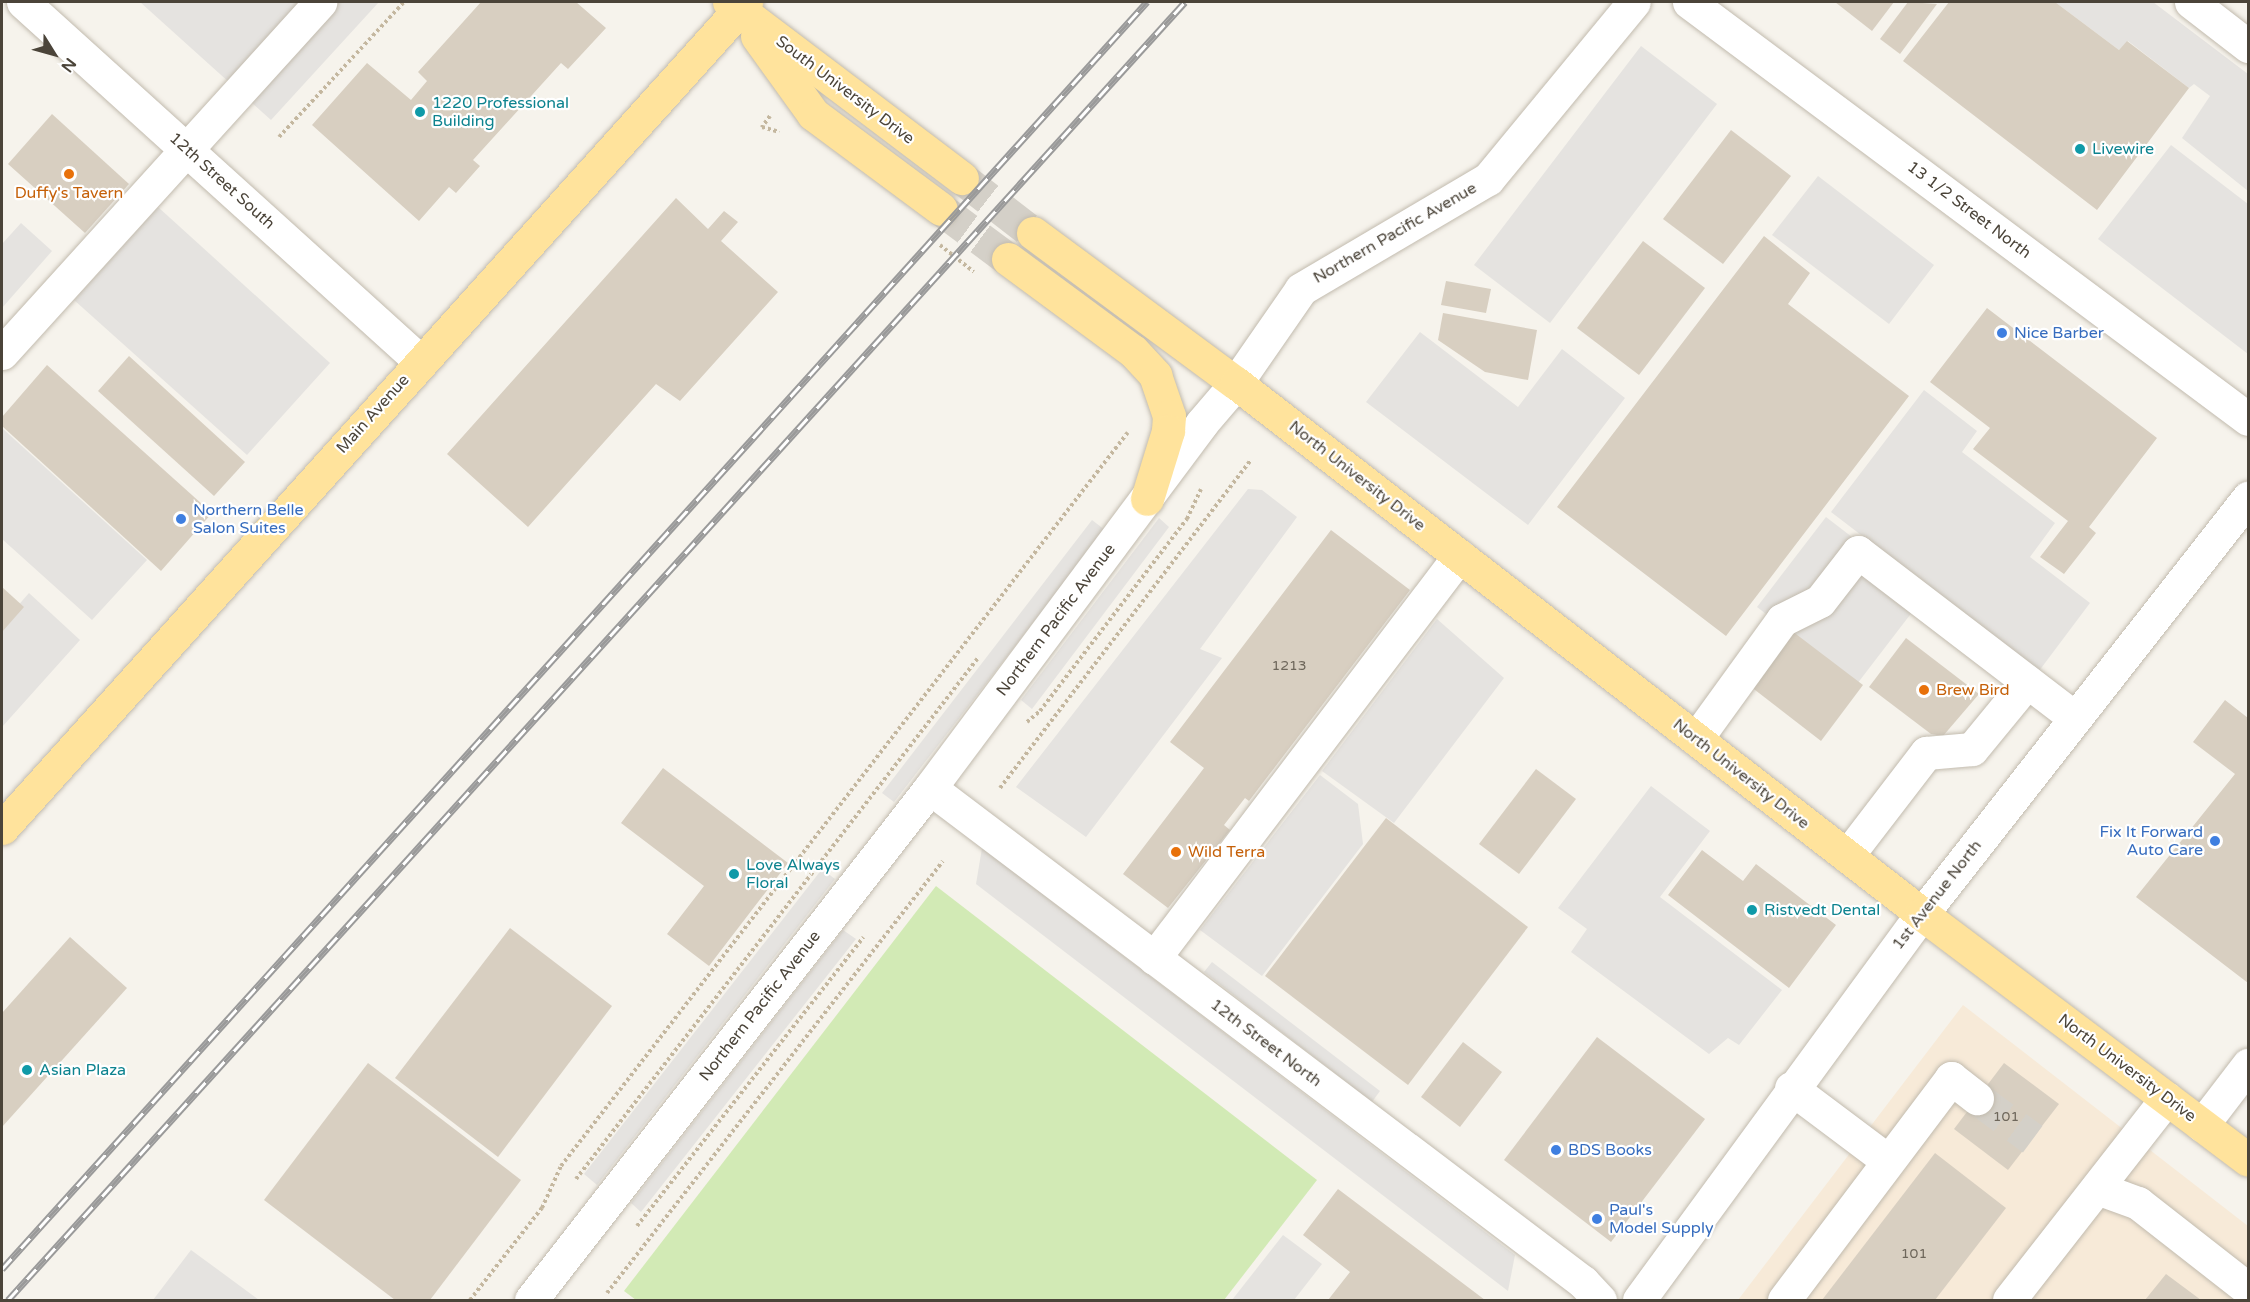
<!DOCTYPE html>
<style>
body{margin:0}
#map{position:relative;width:2250px;height:1302px;overflow:hidden;background:#f6f3ec;font-family:"Varela Round",sans-serif}
div>[style]{position:absolute}
[style*='--x']{left:calc(var(--x)*1px);top:calc(var(--y)*1px);width:calc(var(--w)*1px);rotate:calc(var(--a)*1deg)}
.commercial>*{inset:0;background:#f7ead8}
.green>*{inset:0;background:#d2eab5}
.parking>*{inset:0;background:#e5e3e0}
.building>*{inset:0;background:#d8cfc1}
.minor-tunnel>*{height:33px;margin-top:-16.5px;transform-origin:0;background:repeating-linear-gradient(90deg,#d4d0c8 0 33px,transparent 0 49px)}
.major-tunnel>*{height:33px;margin-top:-16.5px;transform-origin:0;background:repeating-linear-gradient(90deg,#d4d0c8 0 33px,transparent 0 49px)}
.path>*{height:4px;margin-top:-2px;transform-origin:0;background:repeating-linear-gradient(90deg,#c4b79f 0 3px,transparent 0 6px)}
.roads{filter:drop-shadow(0 0 2px #c2bbae) drop-shadow(0 0 2px #c2bbae)}
.minor>*{height:33px;margin:-16.5px;padding:0 16.5px;transform-origin:16.5px;border-radius:16.5px;background:#fff}
.major>*{height:33px;margin:-16.5px;padding:0 16.5px;transform-origin:16.5px;border-radius:16.5px;background:#ffe39c}
.rail>*{height:7px;margin-top:-3.5px;transform-origin:0;background:repeating-linear-gradient(90deg,#fff 0 14px,#9a9a9a 0 28px);box-sizing:border-box;border-block:2px solid #9a9a9a}
.dots>*{width:16px;height:16px;translate:-50% -50%;box-sizing:border-box;border:3px solid #fff;border-radius:50%}
span{translate:-50% -50%;white-space:nowrap;text-align:center;line-height:1.15;-webkit-text-stroke:4.5px #fff;paint-order:stroke}
.number-label{font-size:14px;color:#6e675b}
.number-label span{-webkit-text-stroke-width:0}
.street-label{font-size:16px;color:#4b4439}
.culture-label{font-size:16px;color:#0d838f}
.left{translate:0 -50%;text-align:left}
.food-label{font-size:16px;color:#c56008}
.shop-label{font-size:16px;color:#366cbe}
.right{translate:-100% -50%;text-align:right}
.frame{position:absolute;inset:0;border:3px solid #4b4439;pointer-events:none}
.north{position:absolute;left:24px;top:24px;width:60px;height:60px;-webkit-text-stroke:4px #fff;paint-order:stroke;rotate:127deg;font-size:16px;font-weight:700;line-height:24px;text-align:center;color:#4b4439}
.north::after{content:'';display:block;margin:auto;width:21px;height:27px;background:#4b4439;clip-path:polygon(50% 0,100% 100%,50% 72%,0 100%)}
</style>
<div id="map">
<div class="commercial">
<div style="clip-path:polygon(1963px 1005px,2248px 1226px,2248px 1300px,1738px 1300px)"></div>
</div>
<div class="green">
<div style="clip-path:polygon(936px 886px,1317px 1180px,1224px 1300px,636px 1300px,624px 1291px)"></div>
</div>
<div class="parking">
<div style="clip-path:polygon(140px 2px,379px 2px,271px 120px)"></div>
<div style="clip-path:polygon(2055px 2px,2153px 2px,2248px 74px,2248px 191px,2182px 138px,2210px 96px,2194px 84px,2189px 88px,2128px 41px,2119px 50px)"></div>
<div style="clip-path:polygon(1641px 46px,1717px 104px,1550px 323px,1474px 265px)"></div>
<div style="clip-path:polygon(2171px 145px,2248px 204px,2248px 354px,2098px 239px)"></div>
<div style="clip-path:polygon(1818px 176px,1934px 265px,1889px 324px,1772px 235px)"></div>
<div style="clip-path:polygon(158px 207px,330px 363px,247px 455px,74px 300px)"></div>
<div style="clip-path:polygon(21px 223px,52px 251px,2px 308px,2px 244px)"></div>
<div style="clip-path:polygon(1420px 332px,1518px 407px,1562px 349px,1625px 398px,1528px 525px,1366px 402px)"></div>
<div style="clip-path:polygon(1924px 390px,1977px 431px,1962px 452px,2055px 523px,2030px 557px,2090px 603px,2039px 671px,1831px 512px)"></div>
<div style="clip-path:polygon(2px 428px,147px 560px,92px 620px,2px 539px)"></div>
<div style="clip-path:polygon(1248px 489px,1262px 490px,1297px 517px,1200px 649px,1222px 658px,1086px 837px,1016px 787px)"></div>
<div style="clip-path:polygon(1826px 517px,1926px 594px,1857px 684px,1757px 607px)"></div>
<div style="clip-path:polygon(1159px 518px,1169px 527px,1032px 709px,1021px 700px)"></div>
<div style="clip-path:polygon(1092px 520px,1105px 530px,894px 802px,882px 793px)"></div>
<div style="clip-path:polygon(29px 593px,80px 640px,2px 727px,2px 624px)"></div>
<div style="clip-path:polygon(1437px 619px,1504px 678px,1394px 823px,1322px 771px)"></div>
<div style="clip-path:polygon(1320px 775px,1358px 804px,1363px 844px,1262px 976px,1200px 930px)"></div>
<div style="clip-path:polygon(1651px 786px,1710px 831px,1660px 897px,1782px 990px,1739px 1045px,1728px 1038px,1709px 1054px,1571px 952px,1587px 929px,1558px 908px)"></div>
<div style="clip-path:polygon(982px 848px,1515px 1255px,1508px 1291px,976px 884px)"></div>
<div style="clip-path:polygon(822px 869px,835px 879px,597px 1185px,584px 1174px)"></div>
<div style="clip-path:polygon(843px 930px,856px 939px,641px 1212px,631px 1203px)"></div>
<div style="clip-path:polygon(1212px 962px,1380px 1091px,1372px 1102px,1204px 972px)"></div>
<div style="clip-path:polygon(1283px 1235px,1322px 1264px,1294px 1300px,1232px 1300px)"></div>
<div style="clip-path:polygon(191px 1250px,217px 1269px,259px 1300px,153px 1300px)"></div>
</div>
<div class="building">
<div style="clip-path:polygon(481px 2px,576px 2px,606px 28px,568px 69px,561px 63px,473px 160px,480px 166px,456px 193px,449px 187px,419px 221px,312px 125px,367px 63px,411px 100px,427px 81px,418px 72px)"></div>
<div style="clip-path:polygon(1835px 2px,1894px 2px,1872px 31px)"></div>
<div style="clip-path:polygon(1908px 2px,1937px 4px,1900px 54px,1880px 39px)"></div>
<div style="clip-path:polygon(1949px 2px,2055px 2px,2119px 50px,2127px 41px,2189px 88px,2097px 210px,1903px 61px)"></div>
<div style="clip-path:polygon(52px 114px,129px 184px,85px 233px,8px 164px)"></div>
<div style="clip-path:polygon(1731px 130px,1791px 176px,1723px 264px,1663px 219px)"></div>
<div style="clip-path:polygon(676px 198px,708px 229px,724px 211px,738px 222px,721px 241px,778px 292px,680px 401px,656px 384px,528px 527px,447px 454px)"></div>
<div style="clip-path:polygon(1764px 236px,1810px 273px,1788px 304px,1909px 396px,1726px 636px,1557px 507px)"></div>
<div style="clip-path:polygon(1643px 241px,1705px 288px,1639px 375px,1577px 328px)"></div>
<div style="clip-path:polygon(1446px 281px,1491px 289px,1486px 313px,1441px 305px)"></div>
<div style="clip-path:polygon(1987px 308px,2157px 438px,2089px 527px,2096px 533px,2064px 574px,2040px 557px,2068px 521px,1973px 449px,1990px 428px,1930px 382px)"></div>
<div style="clip-path:polygon(1443px 313px,1537px 330px,1528px 380px,1485px 372px,1438px 340px)"></div>
<div style="clip-path:polygon(129px 356px,245px 462px,214px 496px,98px 391px)"></div>
<div style="clip-path:polygon(47px 365px,212px 513px,161px 571px,2px 426px,2px 417px)"></div>
<div style="clip-path:polygon(1331px 530px,1410px 590px,1249px 801px,1245px 798px,1224px 825px,1230px 830px,1168px 908px,1123px 874px,1204px 768px,1170px 742px)"></div>
<div style="clip-path:polygon(2px 587px,24px 607px,2px 632px)"></div>
<div style="clip-path:polygon(1788px 628px,1863px 685px,1821px 741px,1746px 683px)"></div>
<div style="clip-path:polygon(1906px 638px,1979px 694px,1943px 736px,1931px 734px,1869px 687px)"></div>
<div style="clip-path:polygon(2225px 700px,2248px 718px,2248px 983px,2136px 897px,2235px 774px,2193px 742px)"></div>
<div style="clip-path:polygon(663px 768px,788px 863px,709px 966px,667px 934px,704px 886px,621px 823px)"></div>
<div style="clip-path:polygon(1536px 769px,1576px 799px,1519px 874px,1479px 844px)"></div>
<div style="clip-path:polygon(1386px 818px,1528px 927px,1408px 1085px,1265px 976px)"></div>
<div style="clip-path:polygon(1702px 850px,1743px 881px,1756px 864px,1836px 925px,1789px 988px,1668px 895px)"></div>
<div style="clip-path:polygon(510px 928px,612px 1006px,498px 1157px,395px 1078px)"></div>
<div style="clip-path:polygon(70px 937px,127px 988px,2px 1127px,2px 1013px)"></div>
<div style="clip-path:polygon(1597px 1037px,1705px 1119px,1611px 1242px,1504px 1160px)"></div>
<div style="clip-path:polygon(1463px 1042px,1502px 1072px,1460px 1127px,1421px 1097px)"></div>
<div style="clip-path:polygon(368px 1063px,521px 1180px,430px 1300px,395px 1300px,264px 1200px)"></div>
<div style="clip-path:polygon(2004px 1063px,2059px 1104px,2008px 1170px,1954px 1129px)"></div>
<div style="clip-path:polygon(1935px 1153px,2006px 1208px,1935px 1300px,1822px 1300px)"></div>
<div style="clip-path:polygon(1338px 1189px,1485px 1300px,1328px 1300px,1350px 1272px,1303px 1235px)"></div>
<div style="clip-path:polygon(2166px 1274px,2201px 1300px,2145px 1300px)"></div>
</div>
<div class="minor-tunnel">
<div style="--x:1977;--y:1098;--w:69;--a:36.2"></div>
</div>
<div class="major-tunnel">
<div style="--x:962;--y:178;--w:90;--a:37.8"></div>
<div style="--x:941;--y:209;--w:84;--a:36.7"></div>
</div>
<div class="path">
<div style="--x:770;--y:116;--w:14;--a:126"></div>
<div style="--x:762;--y:127;--w:18;--a:16"></div>
<div style="--x:279;--y:137;--w:184;--a:-47.2"></div>
<div style="--x:940;--y:245;--w:43;--a:38.5"></div>
<div style="--x:1027;--y:722;--w:17;--a:-40"></div>
<div style="--x:1040;--y:711;--w:242;--a:-52.6"></div>
<div style="--x:1187;--y:519;--w:33;--a:-65"></div>
<div style="--x:1000;--y:788;--w:412;--a:-52.6"></div>
<div style="--x:576;--y:1179;--w:658;--a:-52.35"></div>
<div style="--x:637;--y:1226;--w:367;--a:-51.9"></div>
<div style="--x:607;--y:1293;--w:547;--a:-52.13"></div>
<div style="--x:470;--y:1300;--w:117;--a:-52"></div>
<div style="--x:542;--y:1208;--w:46;--a:-65.7"></div>
<div style="--x:561;--y:1166;--w:927;--a:-52.31"></div>
</div>
<div class="roads">
<div class="minor">
<div style="--x:23;--y:2;--w:537;--a:42.13"></div>
<div style="--x:1689;--y:2;--w:697;--a:36.72"></div>
<div style="--x:2191;--y:2;--w:72;--a:37.7"></div>
<div style="--x:2;--y:353;--w:474;--a:-47.8"></div>
<div style="--x:1696;--y:739;--w:147;--a:-54.1"></div>
<div style="--x:1782;--y:620;--w:42;--a:-26.6"></div>
<div style="--x:1820;--y:601;--w:62;--a:-52.2"></div>
<div style="--x:1858;--y:552;--w:273;--a:37.4"></div>
<div style="--x:930;--y:788;--w:819;--a:37.11"></div>
<div style="--x:1583;--y:1282;--w:25;--a:47"></div>
<div style="--x:1847;--y:856;--w:130;--a:-52.5"></div>
<div style="--x:1926;--y:753;--w:46;--a:-5"></div>
<div style="--x:1972;--y:749;--w:87;--a:-50.6"></div>
<div style="--x:1154;--y:958;--w:505;--a:-52.81"></div>
<div style="--x:1791;--y:1088;--w:120;--a:36.9"></div>
<div style="--x:2202;--y:1125;--w:76;--a:-52.5"></div>
<div style="--x:2097;--y:1188;--w:44;--a:20.1"></div>
<div style="--x:2138;--y:1203;--w:140;--a:38"></div>
<div style="--x:531;--y:1300;--w:649;--a:-52.07"></div>
<div style="--x:930;--y:788;--w:454;--a:-53.3"></div>
<div style="--x:1201;--y:424;--w:54;--a:-49.5"></div>
<div style="--x:1236;--y:383;--w:114;--a:-55.3"></div>
<div style="--x:1301;--y:289;--w:217;--a:-30.5"></div>
<div style="--x:1488;--y:179;--w:229;--a:-50.5"></div>
<div style="--x:1639;--y:1300;--w:479;--a:-53.8"></div>
<div style="--x:1922;--y:914;--w:529;--a:-51.92"></div>
<div style="--x:1784;--y:1300;--w:278;--a:-53"></div>
<div style="--x:1951;--y:1078;--w:33;--a:38"></div>
<div style="--x:2009;--y:1300;--w:256;--a:-52"></div>
</div>
<div class="major">
<div style="--x:729;--y:2;--w:292;--a:37.1"></div>
<div style="--x:757;--y:36;--w:96;--a:54.3"></div>
<div style="--x:813;--y:114;--w:159;--a:36.6"></div>
<div style="--x:1033;--y:233;--w:252;--a:36.5"></div>
<div style="--x:1236;--y:383;--w:868;--a:37.74"></div>
<div style="--x:1922;--y:914;--w:408;--a:37"></div>
<div style="--x:1008;--y:259;--w:155;--a:36.4"></div>
<div style="--x:1133;--y:351;--w:33;--a:47"></div>
<div style="--x:1155;--y:375;--w:43;--a:71.1"></div>
<div style="--x:1169;--y:416;--w:15;--a:94"></div>
<div style="--x:1168;--y:431;--w:71;--a:107.2"></div>
<div style="--x:2;--y:828;--w:1112;--a:-47.99"></div>
</div>
</div>
<div class="rail">
<div style="--x:2;--y:1269;--w:1708;--a:-47.9"></div>
<div style="--x:8;--y:1300;--w:1752;--a:-47.8"></div>
</div>
<div class="dots">
<div style="left:420px;top:112px;background:#0f9aa8"></div>
<div style="left:2080px;top:149px;background:#0f9aa8"></div>
<div style="left:69px;top:174px;background:#e8710a"></div>
<div style="left:2002px;top:333px;background:#3f7fe0"></div>
<div style="left:181px;top:519px;background:#3f7fe0"></div>
<div style="left:1924px;top:690px;background:#e8710a"></div>
<div style="left:2215px;top:841px;background:#3f7fe0"></div>
<div style="left:1176px;top:852px;background:#e8710a"></div>
<div style="left:734px;top:874px;background:#0f9aa8"></div>
<div style="left:1752px;top:910px;background:#0f9aa8"></div>
<div style="left:27px;top:1070px;background:#0f9aa8"></div>
<div style="left:1556px;top:1150px;background:#3f7fe0"></div>
<div style="left:1597px;top:1219px;background:#3f7fe0"></div>
</div>
<div class="number-label">
<span style="left:1289px;top:666px">1213</span>
<span style="left:2006px;top:1117px">101</span>
<span style="left:1914px;top:1254px">101</span>
</div>
<div class="street-label">
<span style="left:845px;top:90px;rotate:37deg">South University Drive</span>
<span style="left:222px;top:181px;rotate:42deg">12th Street South</span>
<span style="left:1969px;top:210px;rotate:37deg">13 1/2 Street North</span>
<span style="left:1395px;top:233px;rotate:-30deg">Northern Pacific Avenue</span>
<span style="left:373px;top:414px;rotate:-48deg">Main Avenue</span>
<span style="left:1357px;top:476px;rotate:38deg">North University Drive</span>
<span style="left:1056px;top:620px;rotate:-53deg">Northern Pacific Avenue</span>
<span style="left:1741px;top:774px;rotate:38deg">North University Drive</span>
<span style="left:1937px;top:895px;rotate:-52deg">1st Avenue North</span>
<span style="left:760px;top:1006px;rotate:-52deg">Northern Pacific Avenue</span>
<span style="left:1266px;top:1043px;rotate:37deg">12th Street North</span>
<span style="left:2127px;top:1068px;rotate:37deg">North University Drive</span>
</div>
<div class="culture-label">
<span class="left" style="left:432px;top:112px">1220 Professional<br>Building</span>
<span class="left" style="left:2092px;top:149px">Livewire</span>
<span class="left" style="left:746px;top:874px">Love Always<br>Floral</span>
<span class="left" style="left:1764px;top:910px">Ristvedt Dental</span>
<span class="left" style="left:39px;top:1070px">Asian Plaza</span>
</div>
<div class="food-label">
<span style="left:69px;top:193px">Duffy's Tavern</span>
<span class="left" style="left:1936px;top:690px">Brew Bird</span>
<span class="left" style="left:1188px;top:852px">Wild Terra</span>
</div>
<div class="shop-label">
<span class="left" style="left:2014px;top:333px">Nice Barber</span>
<span class="left" style="left:193px;top:519px">Northern Belle<br>Salon Suites</span>
<span class="right" style="left:2203px;top:841px">Fix It Forward<br>Auto Care</span>
<span class="left" style="left:1568px;top:1150px">BDS Books</span>
<span class="left" style="left:1609px;top:1219px">Paul's<br>Model Supply</span>
</div>
<div class="frame"></div>
<div class="north">N</div>
</div>
